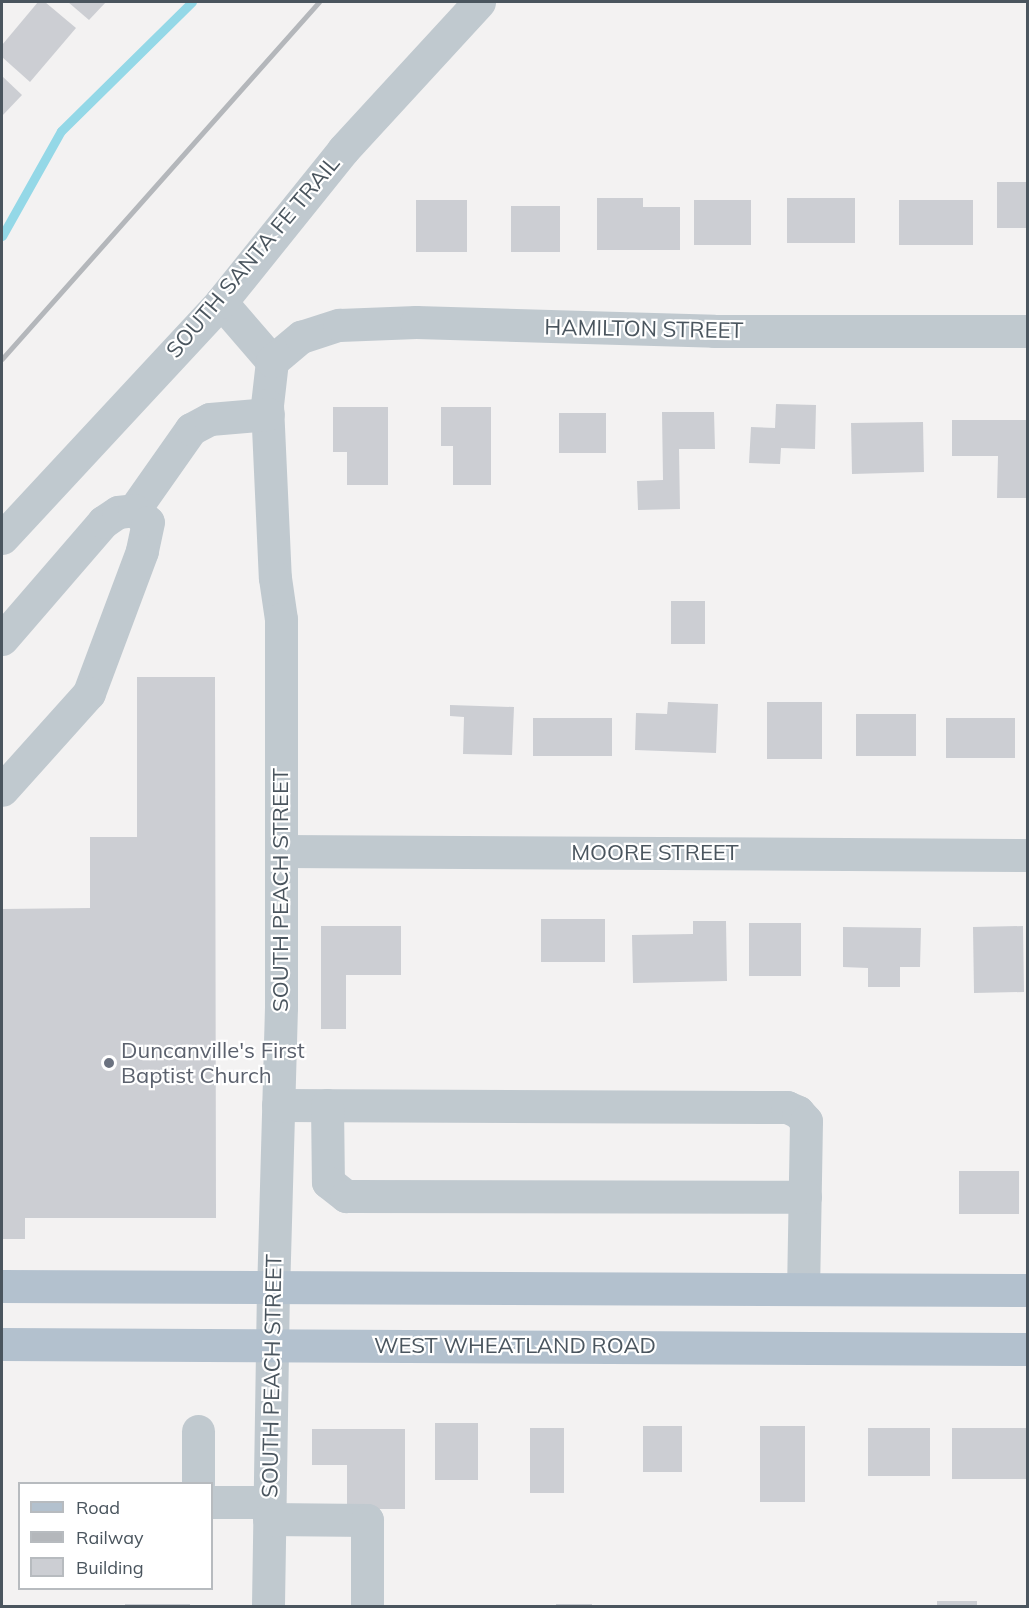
<!DOCTYPE html>
<style>
body{margin:0}
#map{position:relative;width:1029px;height:1608px;overflow:hidden;background:#f3f2f2;font-family:Mulish,sans-serif}
div>[style]{position:absolute}
[style*='--x']{left:calc(var(--x)*1px);top:calc(var(--y)*1px);width:calc(var(--w)*1px);rotate:calc(var(--a)*1deg)}
.stream>*{height:9px;margin:-4.5px;padding:0 4.5px;transform-origin:4.5px;border-radius:4.5px;background:#94d8e7}
.building>*{inset:0;background:#ccced3}
.minor>*{height:33px;margin:-16.5px;padding:0 16.5px;transform-origin:16.5px;border-radius:16.5px;background:#c0c9cf}
.major>*{height:33px;margin:-16.5px;padding:0 16.5px;transform-origin:16.5px;border-radius:16.5px;background:#b3c1ce}
.rail>*{height:4.5px;margin:-2.25px;padding:0 2.25px;transform-origin:2.25px;border-radius:2.25px;background:#b4b7bb}
.dots>*{width:16px;height:16px;translate:-50% -50%;box-sizing:border-box;border:3px solid #fff;border-radius:50%}
span{translate:-50% -50%;white-space:nowrap;text-align:center;line-height:1.15;-webkit-text-stroke:4.5px #fff;paint-order:stroke}
.street-label{font-size:22px;color:#4a555e}
.worship-label{font-size:22px;color:#5b616d}
.left{translate:0 -50%;text-align:left}
.frame{position:absolute;inset:0;border:3px solid #4a555e;pointer-events:none}
.legend{position:absolute;left:18px;top:1482px;width:195px;height:108px;box-sizing:border-box;background:#fff;border:2px solid #b7bbbf;margin:0;padding:8px 10px;list-style:none;font-size:18px;color:#4a555e}
.legend li{display:flex;align-items:center;gap:12px;height:30px}
.legend b{width:30px;border:2px solid #b7bbbf}
</style>
<div id="map">
<div class="stream">
<div style="--x:2;--y:236;--w:120;--a:-60.7"></div>
<div style="--x:61;--y:131;--w:184;--a:-44.6"></div>
</div>
<div class="building">
<div style="clip-path:polygon(38px 2px,45px 2px,76px 28px,30px 82px,2px 57px,2px 45px)"></div>
<div style="clip-path:polygon(68px 2px,106px 2px,89px 20px)"></div>
<div style="clip-path:polygon(2px 76px,22px 95px,2px 116px)"></div>
<div style="clip-path:polygon(997px 182px,1028px 182px,1028px 228px,997px 228px)"></div>
<div style="clip-path:polygon(597px 198px,643px 198px,643px 207px,680px 207px,680px 250px,597px 250px)"></div>
<div style="clip-path:polygon(787px 198px,855px 198px,855px 243px,787px 243px)"></div>
<div style="clip-path:polygon(416px 200px,467px 200px,467px 252px,416px 252px)"></div>
<div style="clip-path:polygon(694px 200px,751px 200px,751px 245px,694px 245px)"></div>
<div style="clip-path:polygon(899px 200px,973px 200px,973px 245px,899px 245px)"></div>
<div style="clip-path:polygon(511px 206px,560px 206px,560px 252px,511px 252px)"></div>
<div style="clip-path:polygon(776px 404px,816px 405px,815px 449px,781px 448px,780px 464px,749px 463px,751px 427px,775px 428px)"></div>
<div style="clip-path:polygon(333px 407px,388px 407px,388px 485px,347px 485px,347px 452px,333px 452px)"></div>
<div style="clip-path:polygon(441px 407px,491px 407px,491px 485px,453px 485px,453px 446px,441px 446px)"></div>
<div style="clip-path:polygon(662px 412px,714px 412px,715px 449px,679px 449px,680px 509px,638px 510px,637px 481px,663px 480px)"></div>
<div style="clip-path:polygon(559px 413px,606px 413px,606px 453px,559px 453px)"></div>
<div style="clip-path:polygon(952px 420px,1028px 420px,1028px 498px,997px 498px,998px 456px,952px 456px)"></div>
<div style="clip-path:polygon(923px 422px,924px 472px,852px 474px,851px 423px)"></div>
<div style="clip-path:polygon(671px 601px,705px 601px,705px 644px,671px 644px)"></div>
<div style="clip-path:polygon(137px 677px,215px 677px,216px 1218px,25px 1218px,25px 1239px,2px 1239px,2px 909px,90px 908px,90px 837px,137px 837px)"></div>
<div style="clip-path:polygon(668px 702px,718px 704px,716px 753px,635px 750px,636px 713px,667px 714px)"></div>
<div style="clip-path:polygon(767px 702px,822px 702px,822px 759px,767px 759px)"></div>
<div style="clip-path:polygon(450px 705px,514px 707px,512px 755px,463px 754px,464px 717px,450px 716px)"></div>
<div style="clip-path:polygon(856px 714px,916px 714px,916px 756px,856px 756px)"></div>
<div style="clip-path:polygon(533px 718px,612px 718px,612px 756px,533px 756px)"></div>
<div style="clip-path:polygon(946px 718px,1015px 718px,1015px 758px,946px 758px)"></div>
<div style="clip-path:polygon(541px 919px,605px 919px,605px 962px,541px 962px)"></div>
<div style="clip-path:polygon(693px 921px,726px 921px,727px 981px,633px 983px,632px 935px,693px 934px)"></div>
<div style="clip-path:polygon(749px 923px,801px 923px,801px 976px,749px 976px)"></div>
<div style="clip-path:polygon(321px 926px,401px 926px,401px 975px,346px 975px,346px 1029px,321px 1029px)"></div>
<div style="clip-path:polygon(1023px 926px,1024px 992px,974px 993px,973px 927px)"></div>
<div style="clip-path:polygon(843px 927px,921px 928px,920px 967px,900px 967px,900px 987px,868px 987px,868px 968px,843px 967px)"></div>
<div style="clip-path:polygon(959px 1171px,1019px 1171px,1019px 1214px,959px 1214px)"></div>
<div style="clip-path:polygon(435px 1423px,478px 1423px,478px 1480px,435px 1480px)"></div>
<div style="clip-path:polygon(643px 1426px,682px 1426px,682px 1472px,643px 1472px)"></div>
<div style="clip-path:polygon(760px 1426px,805px 1426px,805px 1502px,760px 1502px)"></div>
<div style="clip-path:polygon(530px 1428px,564px 1428px,564px 1493px,530px 1493px)"></div>
<div style="clip-path:polygon(868px 1428px,930px 1428px,930px 1476px,868px 1476px)"></div>
<div style="clip-path:polygon(952px 1428px,1026px 1428px,1026px 1479px,952px 1479px)"></div>
<div style="clip-path:polygon(312px 1429px,405px 1429px,405px 1509px,347px 1509px,347px 1465px,312px 1465px)"></div>
<div style="clip-path:polygon(937px 1601px,977px 1601px,977px 1606px,937px 1606px)"></div>
<div style="clip-path:polygon(125px 1604px,190px 1604px,190px 1606px,125px 1606px)"></div>
<div style="clip-path:polygon(556px 1604px,592px 1604px,592px 1606px,556px 1606px)"></div>
</div>
<div class="minor">
<div style="--x:221;--y:302;--w:78;--a:49.2"></div>
<div style="--x:272;--y:361;--w:44;--a:96.5"></div>
<div style="--x:267;--y:405;--w:173;--a:87.4"></div>
<div style="--x:275;--y:578;--w:41;--a:81.7"></div>
<div style="--x:281;--y:619;--w:388;--a:90"></div>
<div style="--x:281;--y:1007;--w:280;--a:91.6"></div>
<div style="--x:273;--y:1287;--w:319;--a:90.9"></div>
<div style="--x:272;--y:361;--w:38;--a:-40"></div>
<div style="--x:301;--y:337;--w:40;--a:-18"></div>
<div style="--x:339;--y:325;--w:77;--a:-2.2"></div>
<div style="--x:416;--y:322;--w:298;--a:1.7"></div>
<div style="--x:714;--y:331;--w:314;--a:0"></div>
<div style="--x:134;--y:510;--w:99;--a:-54.9"></div>
<div style="--x:191;--y:429;--w:21;--a:-28"></div>
<div style="--x:210;--y:419;--w:58;--a:-4.9"></div>
<div style="--x:2;--y:538;--w:322;--a:-47.1"></div>
<div style="--x:221;--y:302;--w:195;--a:-51.2"></div>
<div style="--x:343;--y:150;--w:201;--a:-47.4"></div>
<div style="--x:2;--y:639;--w:155;--a:-49.2"></div>
<div style="--x:103;--y:522;--w:18;--a:-34"></div>
<div style="--x:118;--y:512;--w:16;--a:-7"></div>
<div style="--x:134;--y:510;--w:18;--a:41"></div>
<div style="--x:148;--y:522;--w:30;--a:102"></div>
<div style="--x:142;--y:551;--w:152;--a:110.5"></div>
<div style="--x:89;--y:693;--w:130;--a:131.9"></div>
<div style="--x:282;--y:851;--w:746;--a:0.31"></div>
<div style="--x:278;--y:1105;--w:509;--a:0.23"></div>
<div style="--x:787;--y:1107;--w:12;--a:24"></div>
<div style="--x:798;--y:1112;--w:12;--a:48"></div>
<div style="--x:806;--y:1121;--w:168;--a:91"></div>
<div style="--x:327;--y:1105;--w:77;--a:89.3"></div>
<div style="--x:328;--y:1182;--w:23;--a:38"></div>
<div style="--x:346;--y:1196;--w:459;--a:0.1"></div>
<div style="--x:198;--y:1484;--w:53;--a:-90"></div>
<div style="--x:212;--y:1502;--w:57;--a:0"></div>
<div style="--x:269;--y:1519;--w:98;--a:0.6"></div>
<div style="--x:367;--y:1520;--w:86;--a:90"></div>
</div>
<div class="major">
<div style="--x:2;--y:1286;--w:1026;--a:0.22"></div>
<div style="--x:2;--y:1344;--w:1026;--a:0.28"></div>
</div>
<div class="rail">
<div style="--x:2;--y:359;--w:477;--a:-48.4"></div>
</div>
<div class="dots">
<div style="left:109px;top:1063px;background:#6b7280"></div>
</div>
<div class="street-label">
<span style="left:253px;top:257px;rotate:-50deg">SOUTH SANTA FE TRAIL</span>
<span style="left:644px;top:329px;rotate:1deg">HAMILTON STREET</span>
<span style="left:655px;top:853px">MOORE STREET</span>
<span style="left:281px;top:890px;rotate:-90deg">SOUTH PEACH STREET</span>
<span style="left:515px;top:1346px">WEST WHEATLAND ROAD</span>
<span style="left:272px;top:1376px;rotate:-89deg">SOUTH PEACH STREET</span>
</div>
<div class="worship-label">
<span class="left" style="left:121px;top:1063px">Duncanville's First<br>Baptist Church</span>
</div>
<div class="frame"></div>
<ul class="legend">
<li><b style="height:8px;background:#b3c1ce"></b>Road</li>
<li><b style="height:8px;background:#b4b7bb"></b>Railway</li>
<li><b style="height:16px;background:#ccced3"></b>Building</li>
</ul>
</div>
